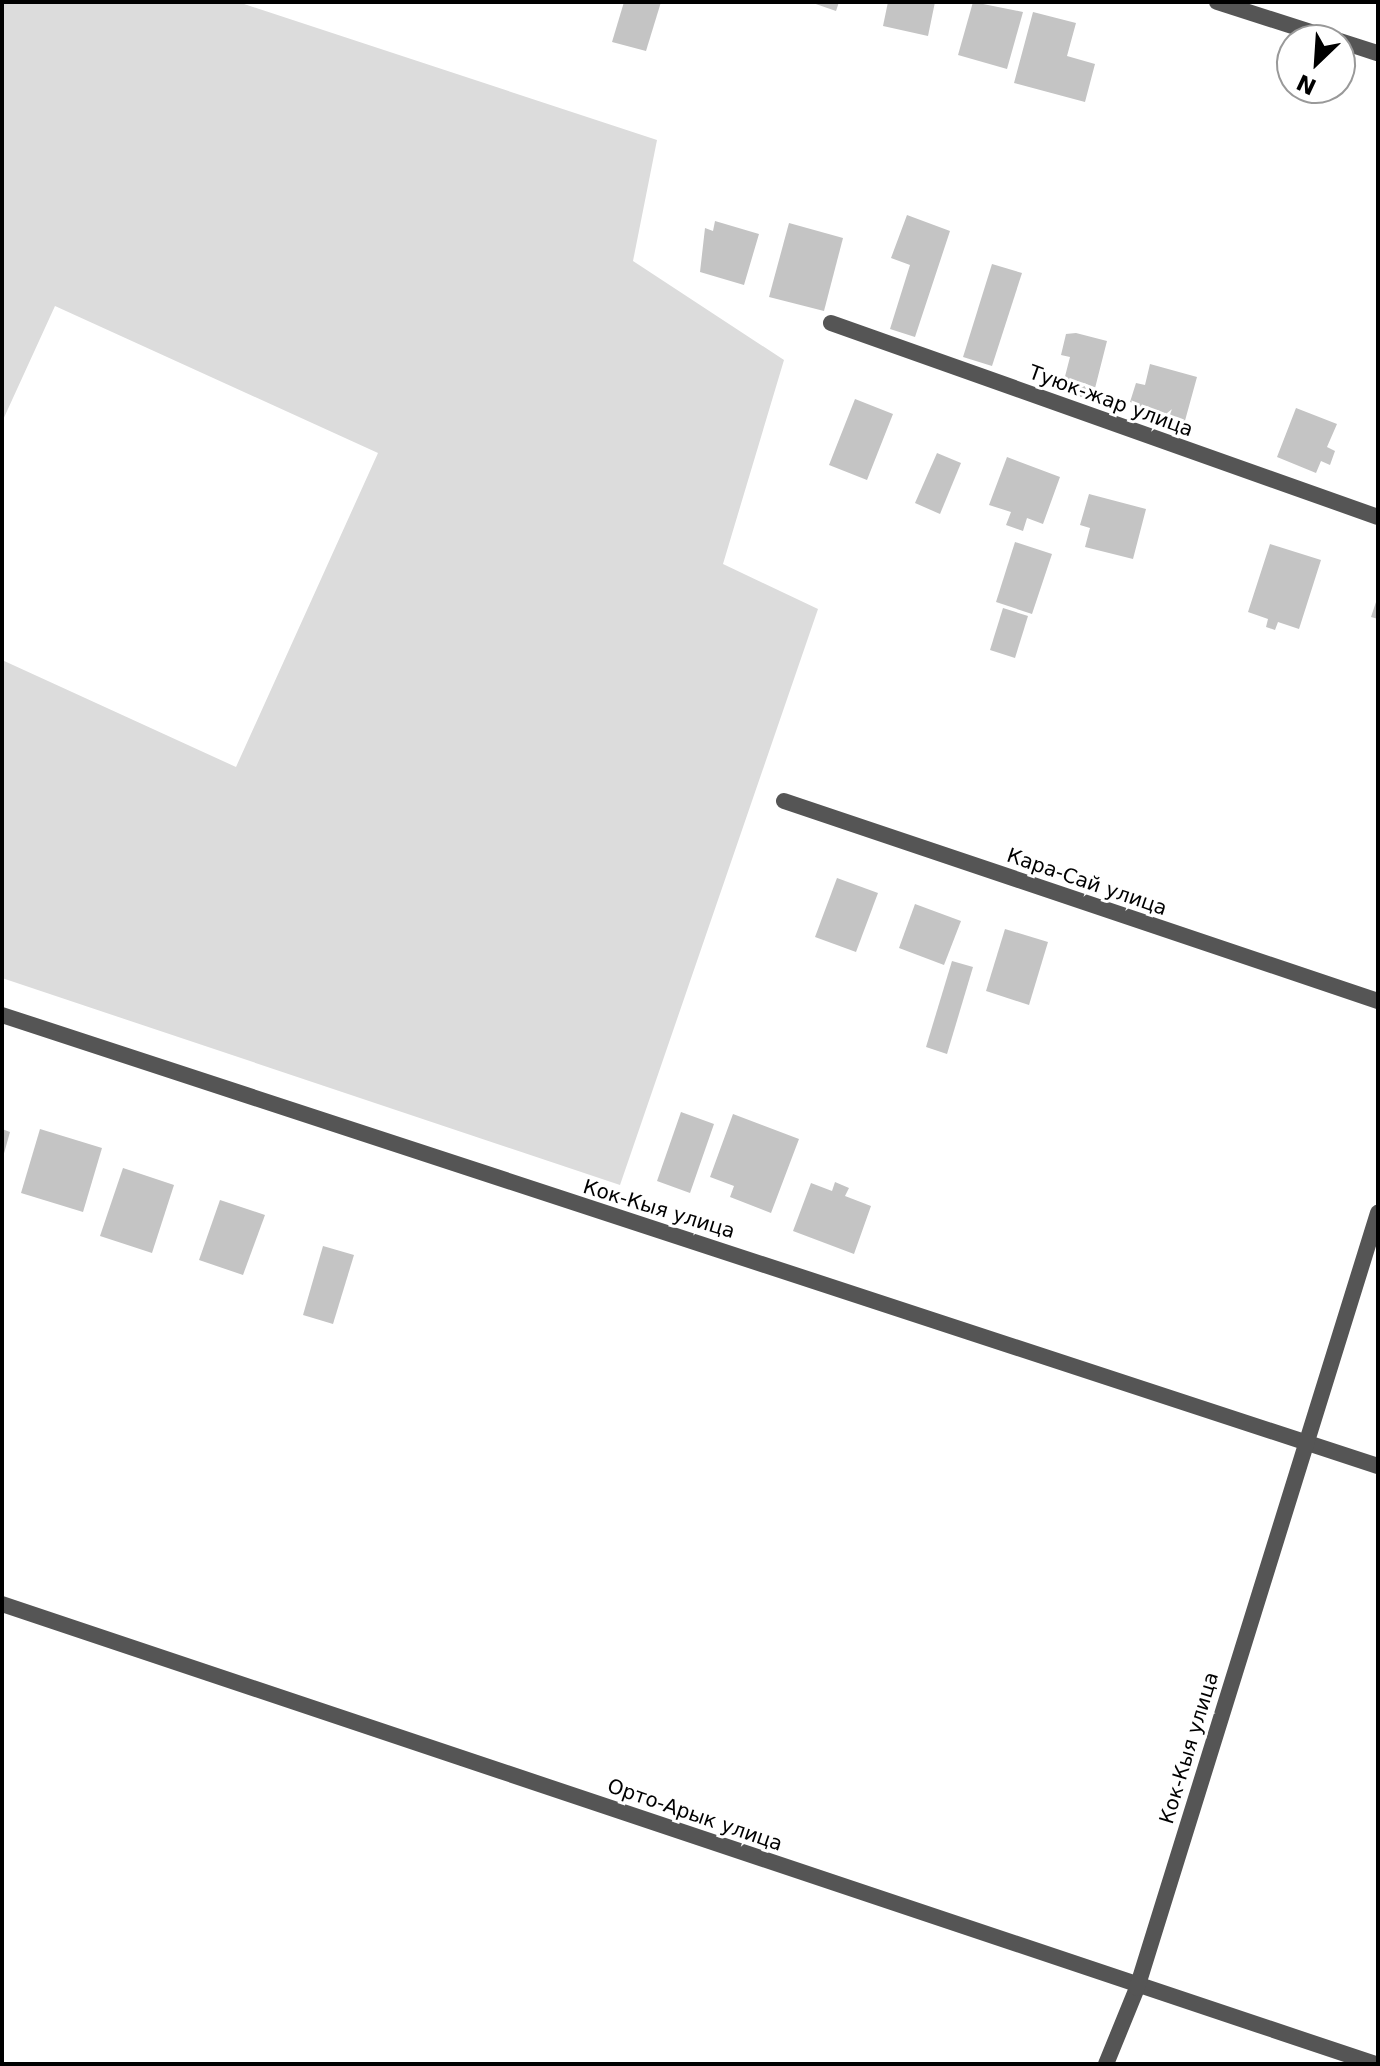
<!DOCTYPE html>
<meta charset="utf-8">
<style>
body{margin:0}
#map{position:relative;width:1380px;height:2066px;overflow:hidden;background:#fff;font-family:"DejaVu Sans",sans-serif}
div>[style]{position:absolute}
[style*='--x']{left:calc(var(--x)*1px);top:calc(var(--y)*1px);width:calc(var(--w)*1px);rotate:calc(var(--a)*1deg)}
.green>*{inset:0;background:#dcdcdc}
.building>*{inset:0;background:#c4c4c4}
.street>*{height:16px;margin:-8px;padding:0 8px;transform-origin:8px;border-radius:8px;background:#555}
span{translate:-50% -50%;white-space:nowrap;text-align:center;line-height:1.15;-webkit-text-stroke:6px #fff;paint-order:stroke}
.street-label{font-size:20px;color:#000}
.frame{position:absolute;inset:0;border:4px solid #000;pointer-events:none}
.north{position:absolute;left:1276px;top:24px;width:80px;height:80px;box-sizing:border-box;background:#fff;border:2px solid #999;border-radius:50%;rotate:205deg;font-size:22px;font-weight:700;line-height:32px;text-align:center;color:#000}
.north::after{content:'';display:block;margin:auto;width:28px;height:36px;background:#000;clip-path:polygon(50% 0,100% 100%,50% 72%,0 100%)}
</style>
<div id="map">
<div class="green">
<div style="clip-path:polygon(2px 2px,238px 2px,657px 140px,633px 261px,784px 360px,723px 564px,818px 609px,620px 1185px,2px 978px,2px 660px,236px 767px,378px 453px,55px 306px,2px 422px)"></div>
</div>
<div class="building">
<div style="clip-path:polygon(624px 2px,661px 2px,646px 51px,612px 42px)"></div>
<div style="clip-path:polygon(810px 2px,839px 2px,836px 11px)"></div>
<div style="clip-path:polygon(888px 2px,935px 2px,928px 36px,883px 26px)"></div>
<div style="clip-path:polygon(973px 2px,1023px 12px,1007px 69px,958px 55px)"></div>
<div style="clip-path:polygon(1033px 12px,1076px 23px,1067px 56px,1095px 64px,1085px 102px,1014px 83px)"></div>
<div style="clip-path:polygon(907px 215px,950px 231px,915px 337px,890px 329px,910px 265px,891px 258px)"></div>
<div style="clip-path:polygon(715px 221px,759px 234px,744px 285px,700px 272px,705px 228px,713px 231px)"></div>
<div style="clip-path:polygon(789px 223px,843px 238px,824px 311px,769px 297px)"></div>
<div style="clip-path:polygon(992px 264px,1022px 273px,992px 366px,963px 357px)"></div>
<div style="clip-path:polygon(1076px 333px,1107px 341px,1092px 400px,1061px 392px,1070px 357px,1061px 355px,1066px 334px)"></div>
<div style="clip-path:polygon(1150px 364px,1197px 377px,1183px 428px,1137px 415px,1140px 405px,1130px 402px,1136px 383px,1145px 385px)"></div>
<div style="clip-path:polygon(855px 399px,893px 414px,867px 480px,829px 465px)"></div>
<div style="clip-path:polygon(1296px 408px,1337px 424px,1327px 447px,1335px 451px,1330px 465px,1321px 461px,1316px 473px,1277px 457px)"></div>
<div style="clip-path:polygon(937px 453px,961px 463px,940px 514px,915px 503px)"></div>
<div style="clip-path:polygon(1007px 457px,1060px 477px,1043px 524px,1027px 518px,1023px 531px,1006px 525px,1011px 512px,989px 505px)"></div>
<div style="clip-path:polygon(1089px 494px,1146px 509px,1133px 559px,1085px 547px,1090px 528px,1080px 525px)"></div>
<div style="clip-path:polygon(1015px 542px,1052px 554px,1032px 614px,996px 602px)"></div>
<div style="clip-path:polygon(1270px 544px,1321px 560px,1299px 629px,1278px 622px,1275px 630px,1266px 627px,1268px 619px,1248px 612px)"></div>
<div style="clip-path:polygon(1377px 599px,1378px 599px,1378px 619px,1371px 617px)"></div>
<div style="clip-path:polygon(1003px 608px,1028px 616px,1015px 658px,990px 650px)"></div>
<div style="clip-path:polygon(837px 878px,878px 893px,856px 952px,815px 937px)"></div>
<div style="clip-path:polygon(915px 904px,961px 921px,944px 965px,899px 948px)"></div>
<div style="clip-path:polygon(1005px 929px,1048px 942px,1029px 1005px,986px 991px)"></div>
<div style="clip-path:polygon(952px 961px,973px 967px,947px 1054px,926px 1047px)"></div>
<div style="clip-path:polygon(681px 1112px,714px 1124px,690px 1193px,657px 1181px)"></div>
<div style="clip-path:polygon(733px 1114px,799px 1139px,771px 1213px,730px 1197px,734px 1186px,710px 1177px)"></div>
<div style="clip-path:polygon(2px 1129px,10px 1132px,3px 1157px,2px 1156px)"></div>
<div style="clip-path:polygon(40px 1129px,102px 1148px,83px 1212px,21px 1193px)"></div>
<div style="clip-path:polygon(123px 1168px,174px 1185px,152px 1253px,100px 1236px)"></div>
<div style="clip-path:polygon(835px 1182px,849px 1188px,845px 1196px,871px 1206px,854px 1254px,793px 1231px,811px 1183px,832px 1191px)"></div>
<div style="clip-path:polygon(220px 1200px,265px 1215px,243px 1275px,199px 1260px)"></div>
<div style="clip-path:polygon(323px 1246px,354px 1255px,333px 1324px,303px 1315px)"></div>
</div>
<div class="street">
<div style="--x:1217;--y:2;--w:125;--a:17.7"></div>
<div style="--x:1340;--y:41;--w:40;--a:18"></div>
<div style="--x:831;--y:323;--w:580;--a:19.53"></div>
<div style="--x:784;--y:801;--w:627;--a:18.61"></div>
<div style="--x:2;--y:1015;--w:1448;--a:18.15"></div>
<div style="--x:2;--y:1604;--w:1448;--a:18.52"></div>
<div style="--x:1106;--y:2064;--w:82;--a:-67.8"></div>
<div style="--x:1137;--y:1988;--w:812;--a:-72.73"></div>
</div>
<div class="street-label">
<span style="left:1111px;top:401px;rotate:20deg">Туюк-жар улица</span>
<span style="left:1087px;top:882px;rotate:19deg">Кара-Сай улица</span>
<span style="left:659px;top:1209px;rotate:17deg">Кок-Кыя улица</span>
<span style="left:1189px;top:1748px;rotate:-73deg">Кок-Кыя улица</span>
<span style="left:695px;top:1815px;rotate:19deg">Орто-Арык улица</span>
</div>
<div class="frame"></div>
<div class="north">N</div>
</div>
